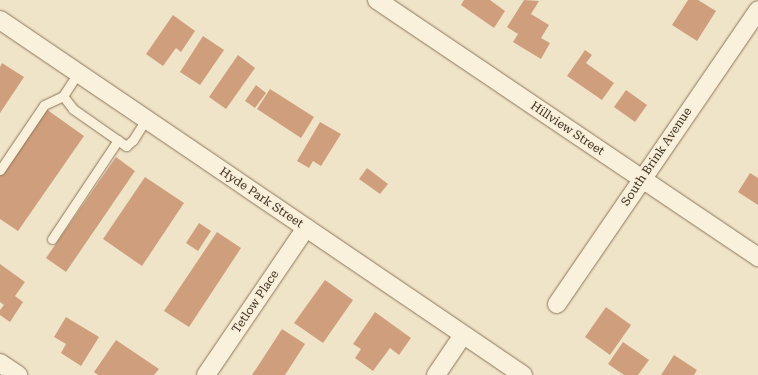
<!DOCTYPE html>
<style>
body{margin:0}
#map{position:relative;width:758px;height:375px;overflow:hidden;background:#f0e4c8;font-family:"Roboto Serif",serif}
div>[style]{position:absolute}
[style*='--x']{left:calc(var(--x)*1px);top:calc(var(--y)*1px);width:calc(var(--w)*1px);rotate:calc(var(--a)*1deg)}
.building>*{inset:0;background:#cf9f7d}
.roads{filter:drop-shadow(0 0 1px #8d765c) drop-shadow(0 0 1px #8d765c)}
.service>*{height:9px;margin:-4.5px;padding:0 4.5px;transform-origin:4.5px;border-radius:4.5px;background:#faf1dc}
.minor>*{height:18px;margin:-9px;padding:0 9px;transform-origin:9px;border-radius:9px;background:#faf1dc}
span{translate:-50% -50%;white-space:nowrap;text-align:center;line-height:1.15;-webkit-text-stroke:3px #f7eed8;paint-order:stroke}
.street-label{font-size:12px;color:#3d2e20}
</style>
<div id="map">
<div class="building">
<div style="clip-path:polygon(464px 0,490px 0,505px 11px,494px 28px,461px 5px)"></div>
<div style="clip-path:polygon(524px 0,539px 1px,531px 14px,549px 25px,541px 38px,550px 43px,541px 59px,513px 42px,518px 34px,507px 27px)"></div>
<div style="clip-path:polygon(688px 0,698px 0,716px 11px,697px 41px,672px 25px)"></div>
<div style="clip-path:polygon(173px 15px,195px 31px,181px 52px,176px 48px,163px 66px,146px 54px)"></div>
<div style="clip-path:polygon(203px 36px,224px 50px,200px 85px,180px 72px)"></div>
<div style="clip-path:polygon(585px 50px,592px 55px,586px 63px,614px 83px,602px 100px,567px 76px)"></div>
<div style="clip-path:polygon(238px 55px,255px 68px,226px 109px,209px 97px)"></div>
<div style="clip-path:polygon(2px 63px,24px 77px,0 113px,0 67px)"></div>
<div style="clip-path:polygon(256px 85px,266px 93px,255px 108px,245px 101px)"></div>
<div style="clip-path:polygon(270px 89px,314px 117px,301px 138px,257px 109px)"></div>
<div style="clip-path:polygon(626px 90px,647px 105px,635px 122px,614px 107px)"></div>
<div style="clip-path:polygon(46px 109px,84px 136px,18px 231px,0 219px,0 175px)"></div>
<div style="clip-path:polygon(320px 122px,341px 134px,321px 166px,313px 161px,309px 168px,297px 161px)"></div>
<div style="clip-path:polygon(116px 157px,135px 171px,66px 272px,46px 258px)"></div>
<div style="clip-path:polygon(367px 168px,388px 184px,380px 194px,359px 179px)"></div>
<div style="clip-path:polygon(750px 173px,758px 178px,758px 205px,738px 192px)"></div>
<div style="clip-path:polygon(145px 177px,184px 203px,142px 266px,103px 239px)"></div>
<div style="clip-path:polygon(199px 223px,211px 231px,198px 251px,186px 243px)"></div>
<div style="clip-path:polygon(217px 232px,241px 248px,189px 327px,164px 311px)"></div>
<div style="clip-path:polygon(0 264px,25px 282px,15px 296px,23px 302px,10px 322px,0 315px,0 310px,4px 305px,0 302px)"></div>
<div style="clip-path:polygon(325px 280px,353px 300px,323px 343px,294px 323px)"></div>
<div style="clip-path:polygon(606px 307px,631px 325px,610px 355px,585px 337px)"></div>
<div style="clip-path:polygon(375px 312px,411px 338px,399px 355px,390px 348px,373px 371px,355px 358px,361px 349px,353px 344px)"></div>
<div style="clip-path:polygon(66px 317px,99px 337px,81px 366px,61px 353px,66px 344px,54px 337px)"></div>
<div style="clip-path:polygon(282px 329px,305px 344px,285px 375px,252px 375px)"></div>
<div style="clip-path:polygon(116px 340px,159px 369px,154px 375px,98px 375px,94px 372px)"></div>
<div style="clip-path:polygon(623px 342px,649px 360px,638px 375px,624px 375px,608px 364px)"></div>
<div style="clip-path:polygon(674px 355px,697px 370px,694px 375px,661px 375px)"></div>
</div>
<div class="roads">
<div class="service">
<div style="--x:63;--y:96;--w:16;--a:52"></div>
<div style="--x:73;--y:109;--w:65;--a:34.9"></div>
<div style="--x:126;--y:146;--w:9;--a:-41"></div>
<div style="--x:133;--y:140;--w:25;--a:-58"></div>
<div style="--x:0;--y:170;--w:78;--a:-55.9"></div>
<div style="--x:44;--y:105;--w:21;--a:-25"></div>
<div style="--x:63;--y:96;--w:27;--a:-57"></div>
<div style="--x:52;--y:239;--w:119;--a:-56.3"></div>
</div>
<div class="minor">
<div style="--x:377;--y:0;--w:460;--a:34"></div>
<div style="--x:0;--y:20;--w:632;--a:34.17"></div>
<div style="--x:557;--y:304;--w:356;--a:-55.6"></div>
<div style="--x:0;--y:363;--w:22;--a:34"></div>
<div style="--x:206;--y:375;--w:178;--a:-55.8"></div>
<div style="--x:436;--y:375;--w:48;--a:-56"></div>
</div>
</div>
<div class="street-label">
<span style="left:567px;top:129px;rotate:34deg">Hillview Street</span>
<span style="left:657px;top:157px;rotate:-56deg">South Brink Avenue</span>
<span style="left:261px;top:198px;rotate:34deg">Hyde Park Street</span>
<span style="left:256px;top:302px;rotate:-56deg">Tetlow Place</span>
</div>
</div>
